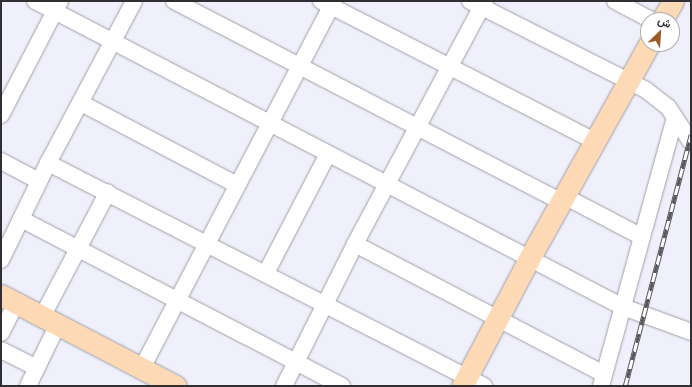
<!DOCTYPE html>
<meta charset="utf-8">
<style>
body{margin:0}
#map{position:relative;width:692px;height:387px;overflow:hidden;background:#f0f0fc;font-family:"Times New Roman",Vazirmatn,serif}
div>[style]{position:absolute}
[style*='--x']{left:calc(var(--x)*1px);top:calc(var(--y)*1px);width:calc(var(--w)*1px);rotate:calc(var(--a)*1deg)}
.roads{filter:drop-shadow(0 0 1px #9f9fa9) drop-shadow(0 0 1px #9f9fa9)}
.minor>*{height:16px;margin:-8px;padding:0 8px;transform-origin:8px;border-radius:8px;background:#fff}
.major>*{height:21px;margin:-10.5px;padding:0 10.5px;transform-origin:10.5px;border-radius:10.5px;background:#fed9b5}
.rail>*{height:4.5px;margin-top:-2.25px;transform-origin:0;background:repeating-linear-gradient(90deg,#fff 0 9px,#58585e 0 18px);box-sizing:border-box;border-block:1px solid #58585e}
span{translate:-50% -50%;white-space:nowrap;text-align:center;line-height:1.15;-webkit-text-stroke:4px #fff;paint-order:stroke}
.frame{position:absolute;inset:0;border:2px solid #2f2f34;pointer-events:none}
.north{position:absolute;left:640px;top:12px;width:40px;height:40px;box-sizing:border-box;background:#fff;border:1px solid #acacae;border-radius:50%;rotate:25deg;font-size:11px;font-weight:700;line-height:16px;text-align:center;color:#2f2f34}
.north::after{content:'';display:block;margin:auto;width:14px;height:18px;background:#9c5929;clip-path:polygon(50% 0,100% 100%,50% 72%,0 100%)}
</style>
<div id="map">
<div class="roads">
<div class="minor">
<div style="--x:35;--y:1;--w:663;--a:27.49"></div>
<div style="--x:623;--y:307;--w:72;--a:20.2"></div>
<div style="--x:174;--y:1;--w:436;--a:27.4"></div>
<div style="--x:321;--y:1;--w:308;--a:27.1"></div>
<div style="--x:470;--y:1;--w:197;--a:26.8"></div>
<div style="--x:646;--y:90;--w:28;--a:38"></div>
<div style="--x:668;--y:107;--w:42;--a:56.7"></div>
<div style="--x:615;--y:1;--w:41;--a:27.8"></div>
<div style="--x:81;--y:103;--w:176;--a:27.7"></div>
<div style="--x:1;--y:115;--w:128;--a:-62.6"></div>
<div style="--x:1;--y:161;--w:43;--a:27.8"></div>
<div style="--x:48;--y:163;--w:490;--a:27.1"></div>
<div style="--x:564;--y:196;--w:88;--a:27.7"></div>
<div style="--x:21;--y:219;--w:362;--a:27.5"></div>
<div style="--x:355;--y:244;--w:281;--a:27.6"></div>
<div style="--x:1;--y:260;--w:108;--a:-64.1"></div>
<div style="--x:48;--y:163;--w:183;--a:-62"></div>
<div style="--x:266;--y:273;--w:134;--a:-62.5"></div>
<div style="--x:42;--y:317;--w:141;--a:-62.2"></div>
<div style="--x:1;--y:333;--w:34;--a:-63"></div>
<div style="--x:1;--y:350;--w:40;--a:26.6"></div>
<div style="--x:142;--y:368;--w:414;--a:-62.4"></div>
<div style="--x:28;--y:386;--w:69;--a:-64.2"></div>
<div style="--x:284;--y:386;--w:159;--a:-63.4"></div>
<div style="--x:355;--y:244;--w:276;--a:-61.9"></div>
<div style="--x:601;--y:386;--w:278;--a:-74.6"></div>
</div>
<div class="major">
<div style="--x:662;--y:20;--w:22;--a:-60"></div>
<div style="--x:1;--y:295;--w:197;--a:27.5"></div>
<div style="--x:462;--y:386;--w:144;--a:-62.2"></div>
<div style="--x:529;--y:259;--w:246;--a:-60.8"></div>
</div>
</div>
<div class="rail">
<div style="--x:625;--y:386;--w:260;--a:-75.3"></div>
</div>
<div class="frame"></div>
<div class="north">ش</div>
</div>
